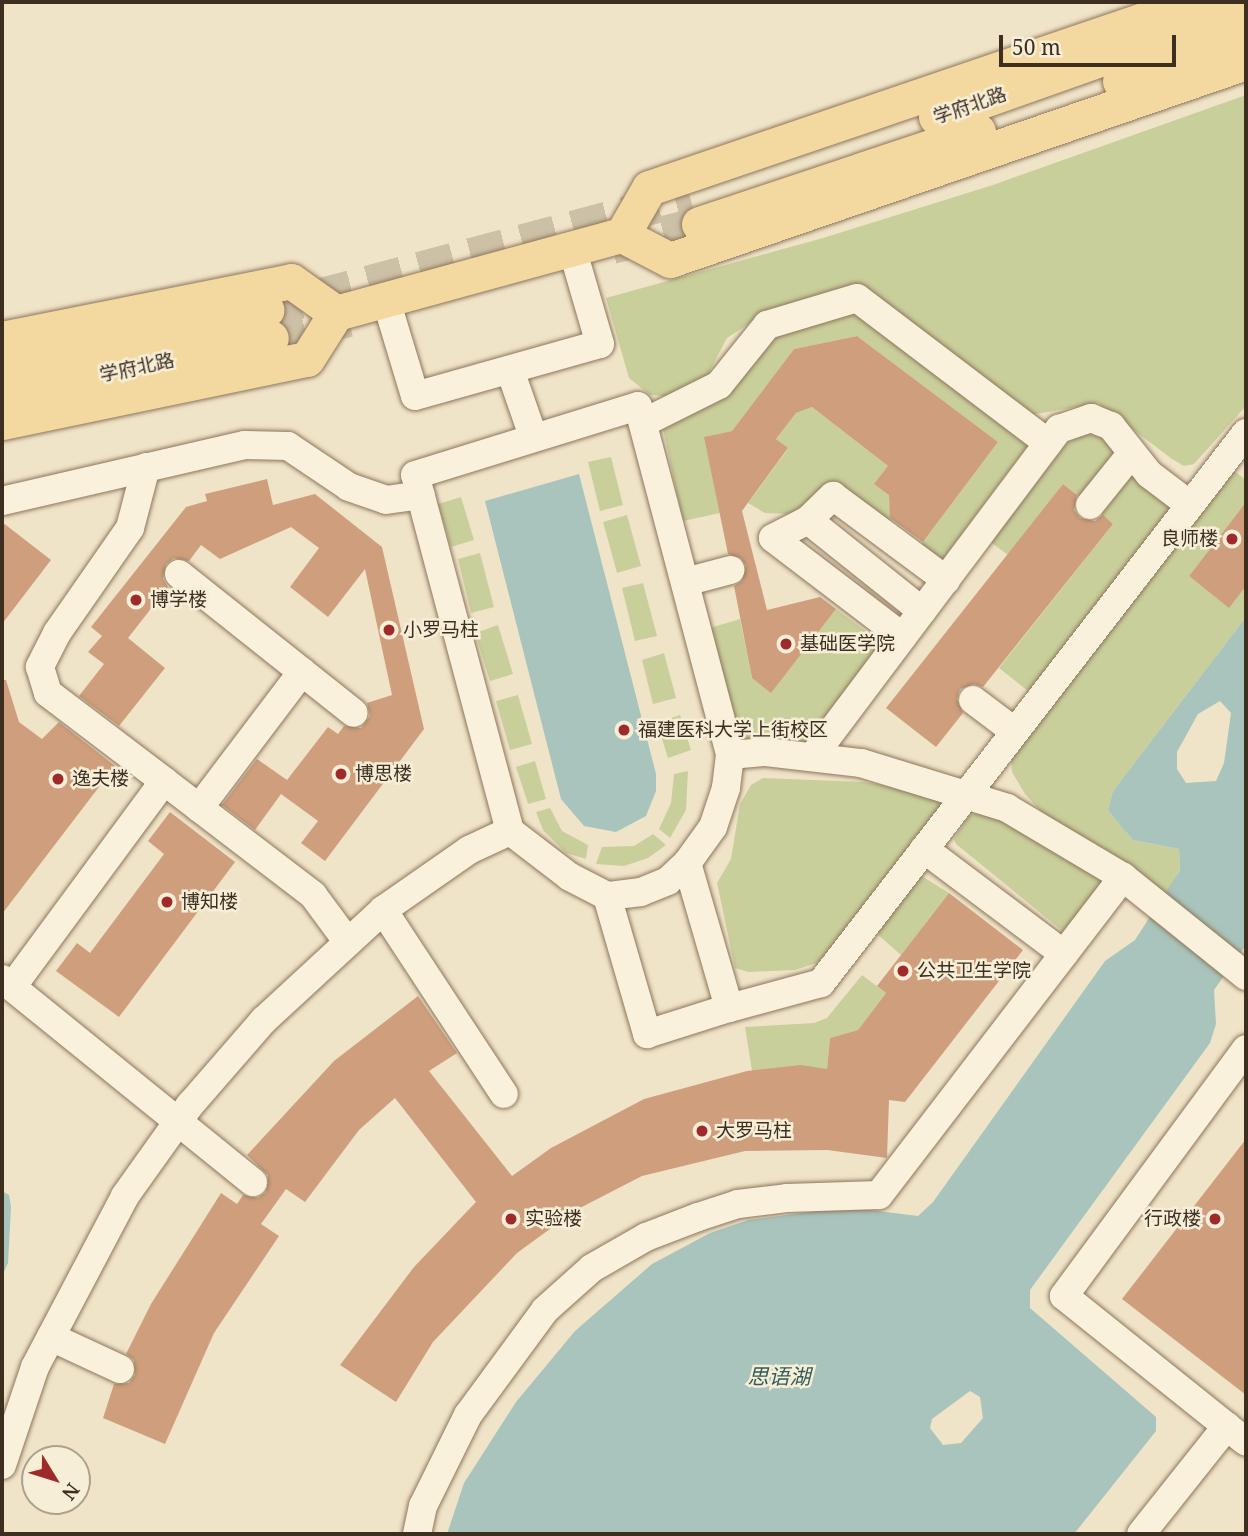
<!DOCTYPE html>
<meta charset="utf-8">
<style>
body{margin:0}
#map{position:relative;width:1248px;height:1536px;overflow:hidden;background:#f0e4c8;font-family:"Noto Serif","Noto Sans SC",serif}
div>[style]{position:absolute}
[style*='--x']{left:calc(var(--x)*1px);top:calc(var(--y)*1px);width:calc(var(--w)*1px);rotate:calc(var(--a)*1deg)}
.green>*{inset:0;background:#c9cf9b}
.water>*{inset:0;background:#a9c4bc}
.building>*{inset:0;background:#cf9f7d}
.major-tunnel>*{height:35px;margin-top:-17.5px;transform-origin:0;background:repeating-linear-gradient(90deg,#ccc0a6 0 35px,transparent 0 53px)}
.roads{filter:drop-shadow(0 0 2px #8d765c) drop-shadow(0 0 2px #8d765c)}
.minor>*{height:28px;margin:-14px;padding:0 14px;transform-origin:14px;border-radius:14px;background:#faf1dc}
.major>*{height:35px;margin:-17.5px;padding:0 17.5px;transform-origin:17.5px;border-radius:17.5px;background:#f3d9a0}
.dots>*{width:19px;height:19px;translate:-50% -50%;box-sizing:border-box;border:4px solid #f7eed8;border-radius:50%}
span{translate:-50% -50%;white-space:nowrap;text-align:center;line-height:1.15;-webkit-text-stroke:5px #f7eed8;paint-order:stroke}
.street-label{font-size:19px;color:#3d2e20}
.poi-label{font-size:19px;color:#3d2e20}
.right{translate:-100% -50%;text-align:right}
.left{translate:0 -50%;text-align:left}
.water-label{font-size:21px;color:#2f5d5a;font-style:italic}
.frame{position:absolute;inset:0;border:4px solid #3d2e20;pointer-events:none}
.north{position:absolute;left:21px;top:1445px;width:70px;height:70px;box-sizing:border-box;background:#f7eed8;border:2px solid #ada18e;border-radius:50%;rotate:128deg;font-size:19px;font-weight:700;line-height:28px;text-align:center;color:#3d2e20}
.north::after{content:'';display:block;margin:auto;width:24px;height:32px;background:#9e2a2b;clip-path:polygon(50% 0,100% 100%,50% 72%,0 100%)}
.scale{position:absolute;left:999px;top:35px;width:177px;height:32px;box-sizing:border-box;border:4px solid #3d2e20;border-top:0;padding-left:9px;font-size:21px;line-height:24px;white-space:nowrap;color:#3d2e20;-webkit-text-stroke:5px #f7eed8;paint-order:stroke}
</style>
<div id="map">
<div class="green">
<div style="clip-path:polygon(1246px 95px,1246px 406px,1194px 464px,1184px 466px,1172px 459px,1098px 403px,1031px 415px,882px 301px,762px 315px,727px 338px,705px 380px,676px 397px,650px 395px,629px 378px,606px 298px,823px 238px,993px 185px)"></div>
<div style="clip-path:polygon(855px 313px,1032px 440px,961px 535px,970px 542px,947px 572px,918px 549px,998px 442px,857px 336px,794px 349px,732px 431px,705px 437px,720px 513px,683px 521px,663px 429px,773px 332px)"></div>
<div style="clip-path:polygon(812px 407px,888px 466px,891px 528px,819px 502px,788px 514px,765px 513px,748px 503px,788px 449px,776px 439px,796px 413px)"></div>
<div style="clip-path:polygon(1083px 434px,1106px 436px,1118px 447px,1085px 501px,1063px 484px,1008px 555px,985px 538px,1056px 450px)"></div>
<div style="clip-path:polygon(611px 457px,623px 505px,600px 511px,588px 462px)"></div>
<div style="clip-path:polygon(1129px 468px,1181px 510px,1033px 695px,999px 668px,1113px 524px,1096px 510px)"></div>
<div style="clip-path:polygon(1230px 468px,1246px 480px,1246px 502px,1189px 576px,1229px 607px,1246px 586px,1246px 617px,1113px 791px,1108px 810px,1133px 840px,1179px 849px,1180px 869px,1165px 897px,1047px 818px,1025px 794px,1012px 772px,1011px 759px)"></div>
<div style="clip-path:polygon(461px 497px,474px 540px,451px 547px,438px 504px)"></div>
<div style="clip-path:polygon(627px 515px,641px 566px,617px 573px,603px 522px)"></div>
<div style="clip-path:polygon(480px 553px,494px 607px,471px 613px,458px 559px)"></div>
<div style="clip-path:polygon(643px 583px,657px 636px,635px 641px,622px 588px)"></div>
<div style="clip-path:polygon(836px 609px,888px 648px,812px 748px,735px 749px,703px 630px,740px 619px,752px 678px,771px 692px)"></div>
<div style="clip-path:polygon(498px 625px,513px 674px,490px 681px,475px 633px)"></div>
<div style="clip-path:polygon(664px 653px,676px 698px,653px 704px,642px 660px)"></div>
<div style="clip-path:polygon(518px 695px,532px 744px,510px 750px,496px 701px)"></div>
<div style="clip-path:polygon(680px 715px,691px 750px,668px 758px,657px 723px)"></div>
<div style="clip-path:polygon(535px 761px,546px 799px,528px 804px,516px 767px)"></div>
<div style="clip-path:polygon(688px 771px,686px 810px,670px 838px,659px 829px,671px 803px,674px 774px)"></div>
<div style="clip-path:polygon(763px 778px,864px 782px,908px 790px,938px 801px,941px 807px,823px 961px,795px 970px,749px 972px,735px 968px,717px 883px,731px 859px,740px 804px,751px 785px)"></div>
<div style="clip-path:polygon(989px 807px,1115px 877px,1070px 937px,956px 844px,954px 839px,968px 817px)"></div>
<div style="clip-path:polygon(550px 808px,562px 831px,588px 845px,586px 859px,566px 853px,543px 830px,536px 812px)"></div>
<div style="clip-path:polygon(653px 834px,666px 845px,648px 858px,624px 866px,596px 864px,602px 847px,634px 846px)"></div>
<div style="clip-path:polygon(920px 875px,949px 893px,901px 955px,876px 933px)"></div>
<div style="clip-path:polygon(862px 975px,886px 993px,858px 1030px,830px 1038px,827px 1069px,752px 1071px,745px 1027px,814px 1023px,827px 1018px)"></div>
</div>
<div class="water">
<div style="clip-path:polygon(579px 474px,656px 774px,656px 791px,646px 816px,616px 832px,584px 826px,561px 799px,485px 501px)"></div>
<div style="clip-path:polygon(evenodd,1246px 617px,1246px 945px,1214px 990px,1216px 1024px,1210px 1043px,1030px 1290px,1030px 1308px,1156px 1417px,1156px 1431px,1074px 1534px,447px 1534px,464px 1483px,516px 1402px,575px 1331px,652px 1264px,710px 1233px,748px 1220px,846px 1207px,918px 1216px,933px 1202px,1105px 961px,1135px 940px,1180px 870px,1179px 849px,1133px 840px,1121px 826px,1108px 810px,1113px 791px,1246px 617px,1220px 701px,1231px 713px,1224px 763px,1216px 781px,1186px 783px,1177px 769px,1177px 752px,1198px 714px,1220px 701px,1246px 617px,970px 1391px,980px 1397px,983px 1418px,961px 1443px,943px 1445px,930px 1428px,932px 1419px,970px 1391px)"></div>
<div style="clip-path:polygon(2px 1191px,9px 1195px,11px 1207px,8px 1263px,2px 1276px)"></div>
</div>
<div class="building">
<div style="clip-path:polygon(857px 336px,998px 442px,923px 542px,890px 518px,889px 495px,874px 484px,888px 466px,812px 407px,796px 413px,776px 439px,788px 448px,742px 511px,767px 610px,820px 597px,836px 609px,771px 693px,752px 678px,734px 586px,742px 581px,746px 566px,741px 558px,728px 554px,704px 437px,732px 431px,794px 349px)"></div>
<div style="clip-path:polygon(267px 479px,273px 505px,315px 494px,382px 547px,424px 729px,325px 861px,301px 843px,318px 821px,281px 794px,255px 830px,222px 805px,257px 759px,287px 780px,328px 727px,338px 734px,344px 726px,361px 728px,370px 716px,367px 703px,392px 695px,365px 569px,328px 617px,290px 587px,319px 548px,291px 527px,220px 559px,201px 545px,189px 561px,174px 558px,166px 564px,163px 579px,168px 587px,128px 638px,165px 668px,119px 726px,79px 696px,104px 664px,88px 652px,102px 636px,91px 627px,186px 507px,207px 501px,205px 494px)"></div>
<div style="clip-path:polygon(1063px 484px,1077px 495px,1074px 510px,1080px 518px,1095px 521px,1103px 515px,1113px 524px,983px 687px,974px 684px,960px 689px,957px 699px,963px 713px,936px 747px,886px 708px)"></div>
<div style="clip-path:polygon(1246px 502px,1246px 586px,1229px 608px,1189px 576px)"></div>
<div style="clip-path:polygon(2px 522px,51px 560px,2px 624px)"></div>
<div style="clip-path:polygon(2px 680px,6px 680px,19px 722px,42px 739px,59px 722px,115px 766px,2px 914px)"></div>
<div style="clip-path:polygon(170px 812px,235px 862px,119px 1017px,56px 971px,77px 943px,90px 953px,164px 854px,148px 841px)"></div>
<div style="clip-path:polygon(949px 893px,1023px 950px,905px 1102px,889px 1100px,887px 1158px,827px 1150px,745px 1151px,642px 1176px,576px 1210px,517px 1253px,433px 1342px,396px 1402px,340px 1365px,414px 1267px,476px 1202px,395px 1098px,359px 1130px,305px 1202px,286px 1189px,261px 1224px,279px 1236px,214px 1333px,165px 1444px,103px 1418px,114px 1384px,129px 1383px,135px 1375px,134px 1360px,126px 1354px,151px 1304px,221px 1193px,237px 1204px,243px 1195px,258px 1198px,266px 1192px,268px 1175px,247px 1155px,334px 1061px,418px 996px,457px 1053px,429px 1071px,512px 1176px,551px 1148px,644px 1099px,747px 1071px,801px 1065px,827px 1069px,830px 1038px,858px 1030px,886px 993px,877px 986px)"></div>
<div style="clip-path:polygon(1246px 1139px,1246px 1395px,1122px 1299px)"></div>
</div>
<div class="major-tunnel">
<div style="--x:612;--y:246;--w:90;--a:-14.2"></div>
<div style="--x:266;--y:310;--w:439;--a:-15"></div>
<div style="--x:271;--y:338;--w:80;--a:-13.7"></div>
</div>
<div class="roads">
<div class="minor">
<div style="--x:386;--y:300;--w:100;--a:73.2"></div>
<div style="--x:415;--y:396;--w:192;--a:-15.7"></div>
<div style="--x:600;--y:344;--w:100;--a:-106.3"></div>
<div style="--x:510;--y:370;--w:70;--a:70.8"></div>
<div style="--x:638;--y:406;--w:361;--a:75.2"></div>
<div style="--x:730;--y:755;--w:33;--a:97"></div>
<div style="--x:726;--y:788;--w:41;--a:108.4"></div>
<div style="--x:713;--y:827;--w:44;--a:125.8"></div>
<div style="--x:687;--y:863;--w:26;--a:137"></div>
<div style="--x:668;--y:881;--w:29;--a:158"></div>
<div style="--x:641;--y:892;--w:34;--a:173"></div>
<div style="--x:607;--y:896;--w:42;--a:-152.8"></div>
<div style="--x:570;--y:877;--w:76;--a:-142.5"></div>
<div style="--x:510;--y:831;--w:368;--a:-104.9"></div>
<div style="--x:415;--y:475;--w:233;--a:-17.2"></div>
<div style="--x:643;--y:423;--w:85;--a:-26.6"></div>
<div style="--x:719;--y:385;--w:77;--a:-51.3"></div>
<div style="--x:767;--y:325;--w:94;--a:-16.7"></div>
<div style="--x:857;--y:298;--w:240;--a:37.2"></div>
<div style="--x:146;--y:467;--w:63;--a:104.7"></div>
<div style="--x:130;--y:528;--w:128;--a:124.8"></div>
<div style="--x:57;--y:633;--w:38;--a:117"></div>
<div style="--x:40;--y:667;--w:27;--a:73"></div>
<div style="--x:48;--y:693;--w:146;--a:37.2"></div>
<div style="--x:2;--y:501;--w:249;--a:-13"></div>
<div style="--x:245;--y:445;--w:43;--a:1.3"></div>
<div style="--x:288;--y:446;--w:73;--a:33.9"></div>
<div style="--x:349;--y:487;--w:39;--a:19"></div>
<div style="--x:386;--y:500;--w:35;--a:-8"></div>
<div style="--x:1090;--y:505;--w:65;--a:-51.2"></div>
<div style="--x:808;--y:520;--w:146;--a:38.6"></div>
<div style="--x:773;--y:538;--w:39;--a:-27"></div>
<div style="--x:808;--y:520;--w:35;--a:-44"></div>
<div style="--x:833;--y:496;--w:141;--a:36.6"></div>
<div style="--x:773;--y:538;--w:163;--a:37.3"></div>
<div style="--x:179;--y:574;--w:223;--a:38.5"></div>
<div style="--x:685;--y:582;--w:47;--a:-14.9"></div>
<div style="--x:973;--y:700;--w:51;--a:37.1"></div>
<div style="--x:730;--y:755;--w:36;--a:-5"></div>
<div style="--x:766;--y:752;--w:96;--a:6.6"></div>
<div style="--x:861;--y:763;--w:153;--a:17.1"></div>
<div style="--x:1007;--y:808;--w:135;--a:30.7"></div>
<div style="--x:1123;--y:877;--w:158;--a:38.8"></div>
<div style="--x:814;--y:755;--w:408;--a:-53.1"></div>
<div style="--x:1059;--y:429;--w:34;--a:-19"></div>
<div style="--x:1091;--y:418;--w:22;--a:22"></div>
<div style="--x:1111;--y:426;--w:61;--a:51.6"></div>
<div style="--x:1149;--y:474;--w:51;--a:37.1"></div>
<div style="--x:199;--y:808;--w:171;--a:-52.9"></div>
<div style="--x:924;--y:849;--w:175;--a:36.9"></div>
<div style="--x:687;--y:863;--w:151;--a:73.8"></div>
<div style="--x:729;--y:1008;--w:95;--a:-15.2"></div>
<div style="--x:821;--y:983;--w:695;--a:-52.31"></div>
<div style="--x:607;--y:896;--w:144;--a:73.8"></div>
<div style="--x:647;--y:1034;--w:86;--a:-17.6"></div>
<div style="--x:383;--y:910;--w:220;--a:56.7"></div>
<div style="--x:2;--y:979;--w:323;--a:39"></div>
<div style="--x:12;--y:987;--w:256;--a:-53.6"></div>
<div style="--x:164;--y:781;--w:188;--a:37.4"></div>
<div style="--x:313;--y:895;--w:57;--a:53.5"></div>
<div style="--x:1246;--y:1049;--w:307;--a:126.4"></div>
<div style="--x:1064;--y:1296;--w:233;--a:38.7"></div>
<div style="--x:51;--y:1337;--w:76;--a:24.9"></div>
<div style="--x:2;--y:1465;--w:103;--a:-71.4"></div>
<div style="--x:35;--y:1367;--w:193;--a:-62.2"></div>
<div style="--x:125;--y:1196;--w:112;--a:-54.5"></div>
<div style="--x:190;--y:1105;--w:113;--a:-49"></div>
<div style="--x:264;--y:1020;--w:162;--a:-42.7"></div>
<div style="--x:383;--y:910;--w:105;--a:-34.9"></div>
<div style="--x:469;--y:850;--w:45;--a:-24.9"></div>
<div style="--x:417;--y:1534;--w:29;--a:-78"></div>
<div style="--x:423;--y:1506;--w:102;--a:-63.7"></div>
<div style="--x:468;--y:1415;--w:130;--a:-53.7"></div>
<div style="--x:545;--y:1310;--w:63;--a:-41.8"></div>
<div style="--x:592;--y:1268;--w:62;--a:-29.9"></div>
<div style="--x:646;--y:1237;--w:56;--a:-21"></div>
<div style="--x:698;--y:1217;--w:42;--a:-18"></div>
<div style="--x:738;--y:1204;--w:49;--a:-7"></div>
<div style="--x:787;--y:1198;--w:92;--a:-1.9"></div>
<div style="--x:879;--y:1195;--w:401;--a:-52.5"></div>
<div style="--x:1141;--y:1534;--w:138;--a:-51.5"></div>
</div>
<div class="major">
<div style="--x:1120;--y:81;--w:134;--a:-20.1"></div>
<div style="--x:936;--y:117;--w:329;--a:-19.5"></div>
<div style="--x:699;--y:224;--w:294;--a:-18.4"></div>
<div style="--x:622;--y:235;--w:54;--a:-60.1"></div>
<div style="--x:649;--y:188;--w:578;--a:-18.78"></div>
<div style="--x:2;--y:339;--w:295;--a:-11.3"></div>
<div style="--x:291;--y:281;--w:55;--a:35.4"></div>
<div style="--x:2;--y:369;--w:271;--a:-12.6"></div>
<div style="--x:2;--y:396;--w:275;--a:-12.2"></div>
<div style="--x:2;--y:422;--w:311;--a:-11.7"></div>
<div style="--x:307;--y:359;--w:54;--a:-57.8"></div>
<div style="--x:336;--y:313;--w:296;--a:-15.3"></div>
<div style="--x:622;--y:235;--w:54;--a:27.5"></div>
<div style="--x:670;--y:260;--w:609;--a:-18.97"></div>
</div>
</div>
<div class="dots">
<div style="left:1232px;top:539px;background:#9e2a2b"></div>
<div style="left:136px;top:600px;background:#9e2a2b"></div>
<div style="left:389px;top:630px;background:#9e2a2b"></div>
<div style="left:786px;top:644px;background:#9e2a2b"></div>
<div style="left:624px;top:730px;background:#9e2a2b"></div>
<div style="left:341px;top:774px;background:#9e2a2b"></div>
<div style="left:58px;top:779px;background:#9e2a2b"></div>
<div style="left:167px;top:902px;background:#9e2a2b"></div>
<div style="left:903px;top:971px;background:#9e2a2b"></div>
<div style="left:702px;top:1131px;background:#9e2a2b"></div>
<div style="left:511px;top:1219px;background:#9e2a2b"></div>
<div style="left:1215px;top:1219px;background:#9e2a2b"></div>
</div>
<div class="street-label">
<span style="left:970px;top:106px;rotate:-19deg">学府北路</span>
<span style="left:137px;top:368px;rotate:-12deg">学府北路</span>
</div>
<div class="poi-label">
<span class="right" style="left:1218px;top:539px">良师楼</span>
<span class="left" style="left:150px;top:600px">博学楼</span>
<span class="left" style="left:403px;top:630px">小罗马柱</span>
<span class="left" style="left:800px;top:644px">基础医学院</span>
<span class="left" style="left:638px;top:730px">福建医科大学上街校区</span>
<span class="left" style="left:355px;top:774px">博思楼</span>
<span class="left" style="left:72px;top:779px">逸夫楼</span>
<span class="left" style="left:181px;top:902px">博知楼</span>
<span class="left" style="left:917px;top:971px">公共卫生学院</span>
<span class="left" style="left:716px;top:1131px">大罗马柱</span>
<span class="left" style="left:525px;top:1219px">实验楼</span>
<span class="right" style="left:1201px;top:1219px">行政楼</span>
</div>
<div class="water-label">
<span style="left:779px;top:1376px">思语湖</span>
</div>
<div class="frame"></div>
<div class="north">N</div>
<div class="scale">50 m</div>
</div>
